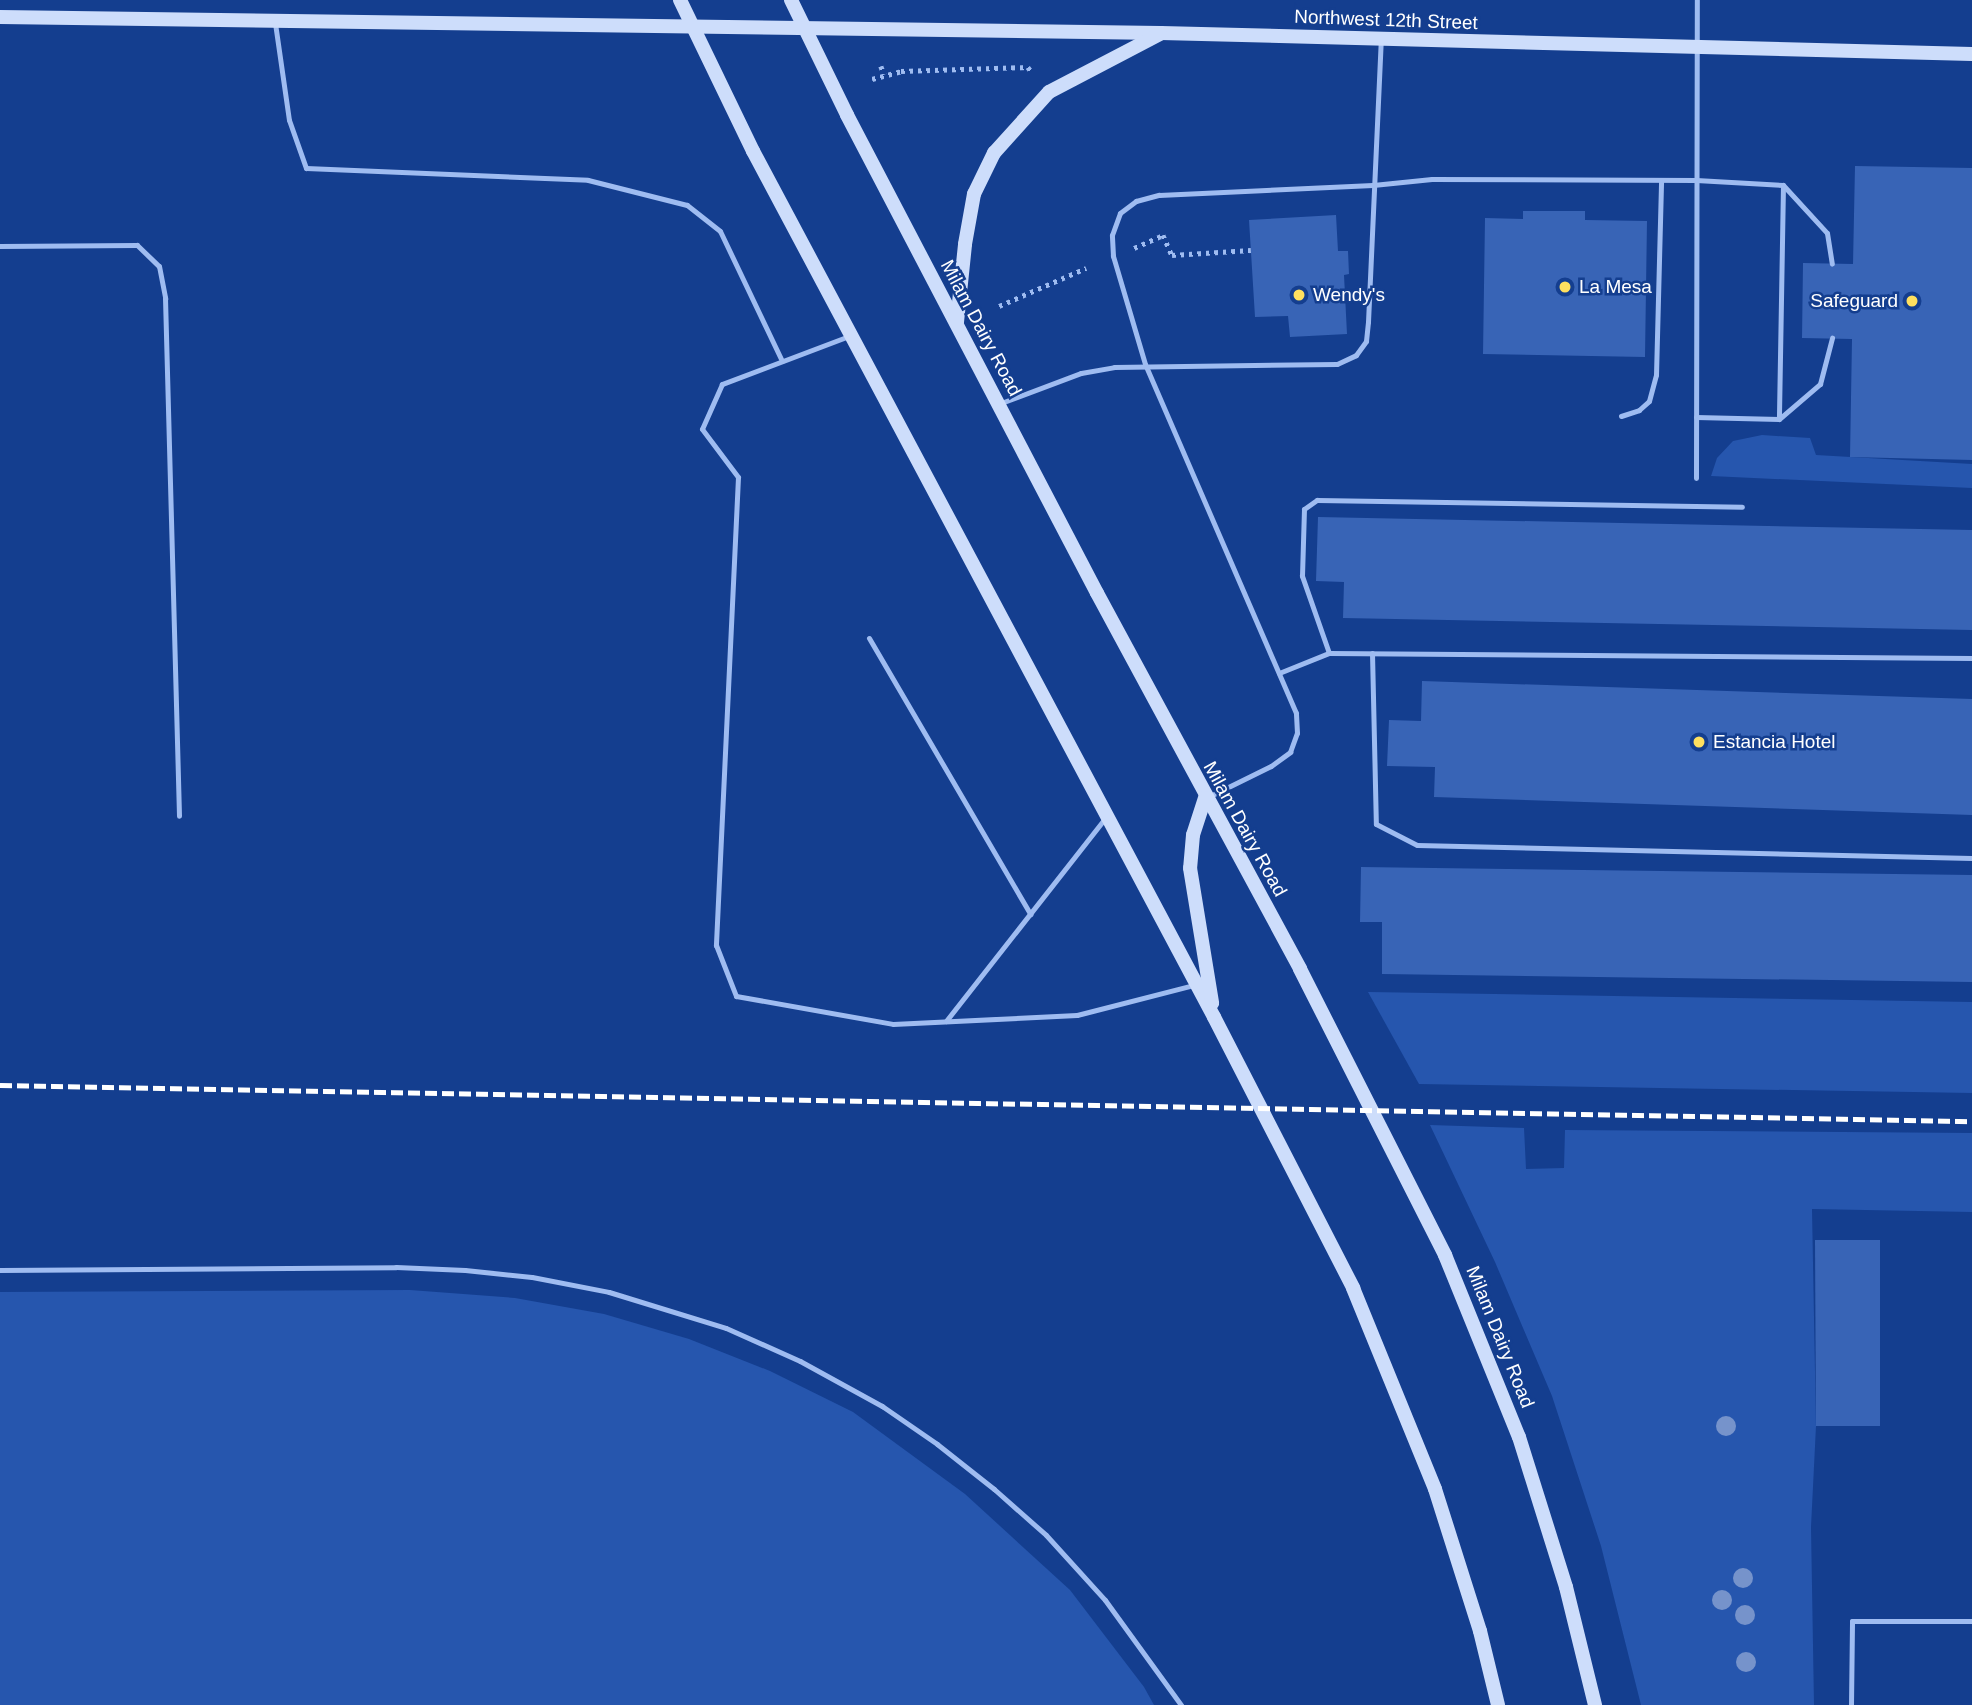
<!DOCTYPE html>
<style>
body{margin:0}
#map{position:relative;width:1972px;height:1705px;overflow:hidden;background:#143e8f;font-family:Arial,sans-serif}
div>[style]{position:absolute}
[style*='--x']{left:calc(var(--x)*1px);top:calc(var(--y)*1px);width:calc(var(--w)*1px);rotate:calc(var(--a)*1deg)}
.green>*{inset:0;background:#2656ae}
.building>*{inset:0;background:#3864b6}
.path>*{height:4.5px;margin-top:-2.25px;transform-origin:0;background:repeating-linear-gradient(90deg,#9fbcf1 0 3.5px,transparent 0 8.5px)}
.service>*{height:5px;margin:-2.5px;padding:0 2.5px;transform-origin:2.5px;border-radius:2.5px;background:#9fbcf1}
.secondary>*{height:14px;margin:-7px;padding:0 7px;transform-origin:7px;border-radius:7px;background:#cdddfb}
.rail>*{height:5px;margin-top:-2.5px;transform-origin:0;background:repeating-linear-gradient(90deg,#fff 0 12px,transparent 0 17px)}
.trees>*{width:20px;height:20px;margin:-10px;border-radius:50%;background:#7693cb}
.dots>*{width:19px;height:19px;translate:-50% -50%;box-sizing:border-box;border:4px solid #143e8f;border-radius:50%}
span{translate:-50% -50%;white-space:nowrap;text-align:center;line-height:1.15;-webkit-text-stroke:5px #143e8f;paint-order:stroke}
.street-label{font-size:19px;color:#fff}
.poi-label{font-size:19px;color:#fff}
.left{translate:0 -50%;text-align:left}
.right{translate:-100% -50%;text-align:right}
</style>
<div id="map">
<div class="green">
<div style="clip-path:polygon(1762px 435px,1810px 438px,1816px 455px,1972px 464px,1972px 488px,1711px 476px,1717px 458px,1733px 441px)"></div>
<div style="clip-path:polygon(1368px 992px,1972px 1002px,1972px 1093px,1419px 1084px)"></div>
<div style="clip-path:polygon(1430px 1125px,1524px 1128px,1526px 1169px,1564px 1168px,1565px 1130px,1972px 1133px,1972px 1212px,1812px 1209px,1816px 1426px,1811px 1527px,1814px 1705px,1641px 1705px,1601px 1546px,1552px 1396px,1495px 1262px)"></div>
<div style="clip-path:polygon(410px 1290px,515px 1298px,604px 1314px,689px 1339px,770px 1371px,853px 1412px,965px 1494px,1070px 1590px,1144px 1687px,1154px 1705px,0 1705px,0 1292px)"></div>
</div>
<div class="building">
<div style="clip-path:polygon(1855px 166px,1972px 168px,1972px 460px,1850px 457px,1852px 339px,1802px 338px,1803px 263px,1853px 264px)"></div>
<div style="clip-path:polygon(1523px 211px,1585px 211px,1585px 220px,1647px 221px,1645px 357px,1483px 354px,1485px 218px,1523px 219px)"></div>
<div style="clip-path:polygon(1336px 215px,1338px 251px,1348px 251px,1349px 274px,1344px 275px,1347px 334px,1290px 337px,1288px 316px,1255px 317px,1249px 220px)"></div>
<div style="clip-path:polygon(1318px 517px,1972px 530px,1972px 630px,1343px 618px,1344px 582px,1316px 581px)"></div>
<div style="clip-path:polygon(1422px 681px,1972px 699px,1972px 815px,1434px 797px,1435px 767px,1387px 766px,1389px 720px,1421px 721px)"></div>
<div style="clip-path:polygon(1361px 867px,1972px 875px,1972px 982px,1382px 974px,1382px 922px,1360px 922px)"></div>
<div style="clip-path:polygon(1815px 1240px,1880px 1240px,1880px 1426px,1816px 1426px)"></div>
</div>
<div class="path">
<div style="--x:881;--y:66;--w:9;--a:69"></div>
<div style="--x:872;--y:79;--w:30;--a:-15"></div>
<div style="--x:901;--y:71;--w:127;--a:-1.8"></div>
<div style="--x:1028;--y:67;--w:5;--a:53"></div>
<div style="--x:1134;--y:248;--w:32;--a:-24"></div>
<div style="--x:1163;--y:235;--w:22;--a:66"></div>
<div style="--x:1172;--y:255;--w:79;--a:-3.6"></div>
<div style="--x:999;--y:306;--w:95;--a:-23.6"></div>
</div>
<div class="service">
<div style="--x:275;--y:23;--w:98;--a:81.8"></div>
<div style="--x:289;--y:120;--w:51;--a:70.5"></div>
<div style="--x:306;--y:168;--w:282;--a:2.4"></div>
<div style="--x:588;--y:180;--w:102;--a:14.2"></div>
<div style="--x:687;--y:205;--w:42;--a:38.2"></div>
<div style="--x:720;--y:231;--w:144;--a:64.5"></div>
<div style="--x:1783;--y:185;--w:65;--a:47.5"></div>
<div style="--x:1827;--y:233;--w:31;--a:81"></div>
<div style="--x:0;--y:246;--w:137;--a:-0.4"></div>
<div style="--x:137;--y:245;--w:30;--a:44"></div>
<div style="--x:159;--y:266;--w:33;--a:79"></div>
<div style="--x:165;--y:298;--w:518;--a:88.45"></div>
<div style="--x:849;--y:336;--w:136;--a:159.3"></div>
<div style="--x:722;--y:384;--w:49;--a:114"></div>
<div style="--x:702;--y:429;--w:60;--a:53.1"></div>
<div style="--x:738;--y:477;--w:469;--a:92.7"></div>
<div style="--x:716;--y:945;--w:55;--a:68.6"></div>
<div style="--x:736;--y:996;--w:159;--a:10.1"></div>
<div style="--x:893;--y:1024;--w:184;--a:-2.8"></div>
<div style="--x:1077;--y:1015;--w:121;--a:-14.4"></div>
<div style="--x:1001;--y:403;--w:85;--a:-20.6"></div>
<div style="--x:1081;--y:373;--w:34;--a:-10"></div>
<div style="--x:1114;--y:367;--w:223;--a:-0.8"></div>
<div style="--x:1337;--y:364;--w:21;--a:-25"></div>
<div style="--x:1356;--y:355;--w:17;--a:-54"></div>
<div style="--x:1366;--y:341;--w:19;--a:-84"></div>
<div style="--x:1368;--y:322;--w:283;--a:-87.4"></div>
<div style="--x:1621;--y:416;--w:19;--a:-18"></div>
<div style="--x:1639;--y:410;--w:13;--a:-42"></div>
<div style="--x:1649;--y:401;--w:27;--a:-75"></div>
<div style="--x:1656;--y:375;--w:195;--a:-88.5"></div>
<div style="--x:1779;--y:419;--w:54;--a:-40.5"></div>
<div style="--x:1820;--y:384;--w:48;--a:-75.4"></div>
<div style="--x:1696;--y:478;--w:478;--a:-89.9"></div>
<div style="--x:869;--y:638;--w:320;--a:59.7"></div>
<div style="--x:1329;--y:653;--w:82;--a:-109.3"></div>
<div style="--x:1302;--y:576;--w:67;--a:-88.3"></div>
<div style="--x:1304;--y:509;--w:16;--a:-35"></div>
<div style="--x:1317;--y:500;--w:425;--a:0.9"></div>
<div style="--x:1372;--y:653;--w:171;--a:88.7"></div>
<div style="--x:1376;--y:824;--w:46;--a:27.1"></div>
<div style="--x:1417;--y:845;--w:555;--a:1.34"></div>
<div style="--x:1279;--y:673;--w:54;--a:-21.8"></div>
<div style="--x:1329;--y:653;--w:643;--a:0.45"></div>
<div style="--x:1208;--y:797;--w:70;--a:-26.2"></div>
<div style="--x:1271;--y:766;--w:24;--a:-36"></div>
<div style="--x:1290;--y:752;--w:20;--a:-70"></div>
<div style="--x:1297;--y:733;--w:20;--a:-93"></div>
<div style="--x:1296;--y:713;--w:380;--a:-113.4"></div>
<div style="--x:1145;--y:364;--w:113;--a:-106.5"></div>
<div style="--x:1113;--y:256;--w:21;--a:-93"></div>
<div style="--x:1112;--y:235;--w:23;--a:-70"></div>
<div style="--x:1120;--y:213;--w:20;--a:-37"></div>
<div style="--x:1136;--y:201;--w:24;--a:-15"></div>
<div style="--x:1159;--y:195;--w:214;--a:-2.7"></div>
<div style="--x:1373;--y:185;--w:59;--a:-5.8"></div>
<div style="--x:1432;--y:179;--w:264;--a:0.2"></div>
<div style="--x:1696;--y:180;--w:87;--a:3.3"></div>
<div style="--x:1783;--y:185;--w:234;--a:91"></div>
<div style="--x:1779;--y:419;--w:83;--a:-178.6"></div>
<div style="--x:946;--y:1021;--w:258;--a:-51.9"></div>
<div style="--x:0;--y:1270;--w:396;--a:-0.4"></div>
<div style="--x:396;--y:1267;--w:69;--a:2.5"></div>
<div style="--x:465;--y:1270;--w:67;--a:6"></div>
<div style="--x:532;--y:1277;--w:78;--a:11"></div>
<div style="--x:609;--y:1292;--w:122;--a:17.1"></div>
<div style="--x:726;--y:1328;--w:81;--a:24"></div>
<div style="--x:800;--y:1361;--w:94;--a:28.8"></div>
<div style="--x:882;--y:1406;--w:67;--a:34.6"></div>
<div style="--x:937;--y:1444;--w:73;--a:38.3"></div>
<div style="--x:994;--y:1489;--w:69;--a:41.5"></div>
<div style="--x:1046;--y:1535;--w:88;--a:47.8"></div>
<div style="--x:1105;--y:1600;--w:130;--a:54.1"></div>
<div style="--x:1851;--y:1705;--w:84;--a:-89.3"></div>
<div style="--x:1852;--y:1621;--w:120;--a:0"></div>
</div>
<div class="secondary">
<div style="--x:680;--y:0;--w:168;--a:64.2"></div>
<div style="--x:753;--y:151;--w:981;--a:61.97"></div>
<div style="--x:1214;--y:1017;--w:305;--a:62.8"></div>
<div style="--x:1353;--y:1288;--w:217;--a:67.8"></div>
<div style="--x:1435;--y:1489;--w:149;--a:72.4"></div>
<div style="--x:1480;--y:1631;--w:76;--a:76.3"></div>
<div style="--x:791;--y:0;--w:128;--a:64"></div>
<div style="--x:847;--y:115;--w:539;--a:62.39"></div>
<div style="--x:1097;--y:593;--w:427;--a:61.6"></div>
<div style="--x:1300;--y:969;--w:321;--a:63.1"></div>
<div style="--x:1445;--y:1255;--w:196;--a:67.9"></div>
<div style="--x:1519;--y:1437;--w:157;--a:72.6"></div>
<div style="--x:1566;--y:1587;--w:122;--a:76.2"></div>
<div style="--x:0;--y:17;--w:1161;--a:0.79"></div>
<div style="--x:1161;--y:33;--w:811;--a:1.48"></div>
<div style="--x:957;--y:322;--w:78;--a:-84.1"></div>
<div style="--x:965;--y:244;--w:51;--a:-79.8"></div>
<div style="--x:974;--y:194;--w:46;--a:-64"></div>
<div style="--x:994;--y:153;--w:82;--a:-48"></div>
<div style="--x:1049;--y:92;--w:125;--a:-27.6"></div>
<div style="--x:1205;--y:798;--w:39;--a:108"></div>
<div style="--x:1193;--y:835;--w:33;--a:95"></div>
<div style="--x:1190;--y:868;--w:137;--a:80.7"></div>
</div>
<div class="rail">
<div style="--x:0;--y:1085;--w:1972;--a:1.05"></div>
</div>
<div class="trees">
<div style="left:1726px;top:1426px"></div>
<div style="left:1743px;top:1578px"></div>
<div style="left:1722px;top:1600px"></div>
<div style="left:1745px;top:1615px"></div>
<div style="left:1746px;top:1662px"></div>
</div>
<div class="dots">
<div style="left:1565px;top:287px;background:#ffe05f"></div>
<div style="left:1299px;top:295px;background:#ffe05f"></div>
<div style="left:1912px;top:301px;background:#ffe05f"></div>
<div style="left:1699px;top:742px;background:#ffe05f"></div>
</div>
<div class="street-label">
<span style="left:1386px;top:20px;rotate:2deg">Northwest 12th Street</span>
<span style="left:981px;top:328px;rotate:62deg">Milam Dairy Road</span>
<span style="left:1245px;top:829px;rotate:61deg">Milam Dairy Road</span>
<span style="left:1500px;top:1337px;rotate:68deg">Milam Dairy Road</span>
</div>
<div class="poi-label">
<span class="left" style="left:1579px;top:287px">La Mesa</span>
<span class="left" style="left:1313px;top:295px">Wendy's</span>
<span class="right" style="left:1898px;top:301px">Safeguard</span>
<span class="left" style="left:1713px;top:742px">Estancia Hotel</span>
</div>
</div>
